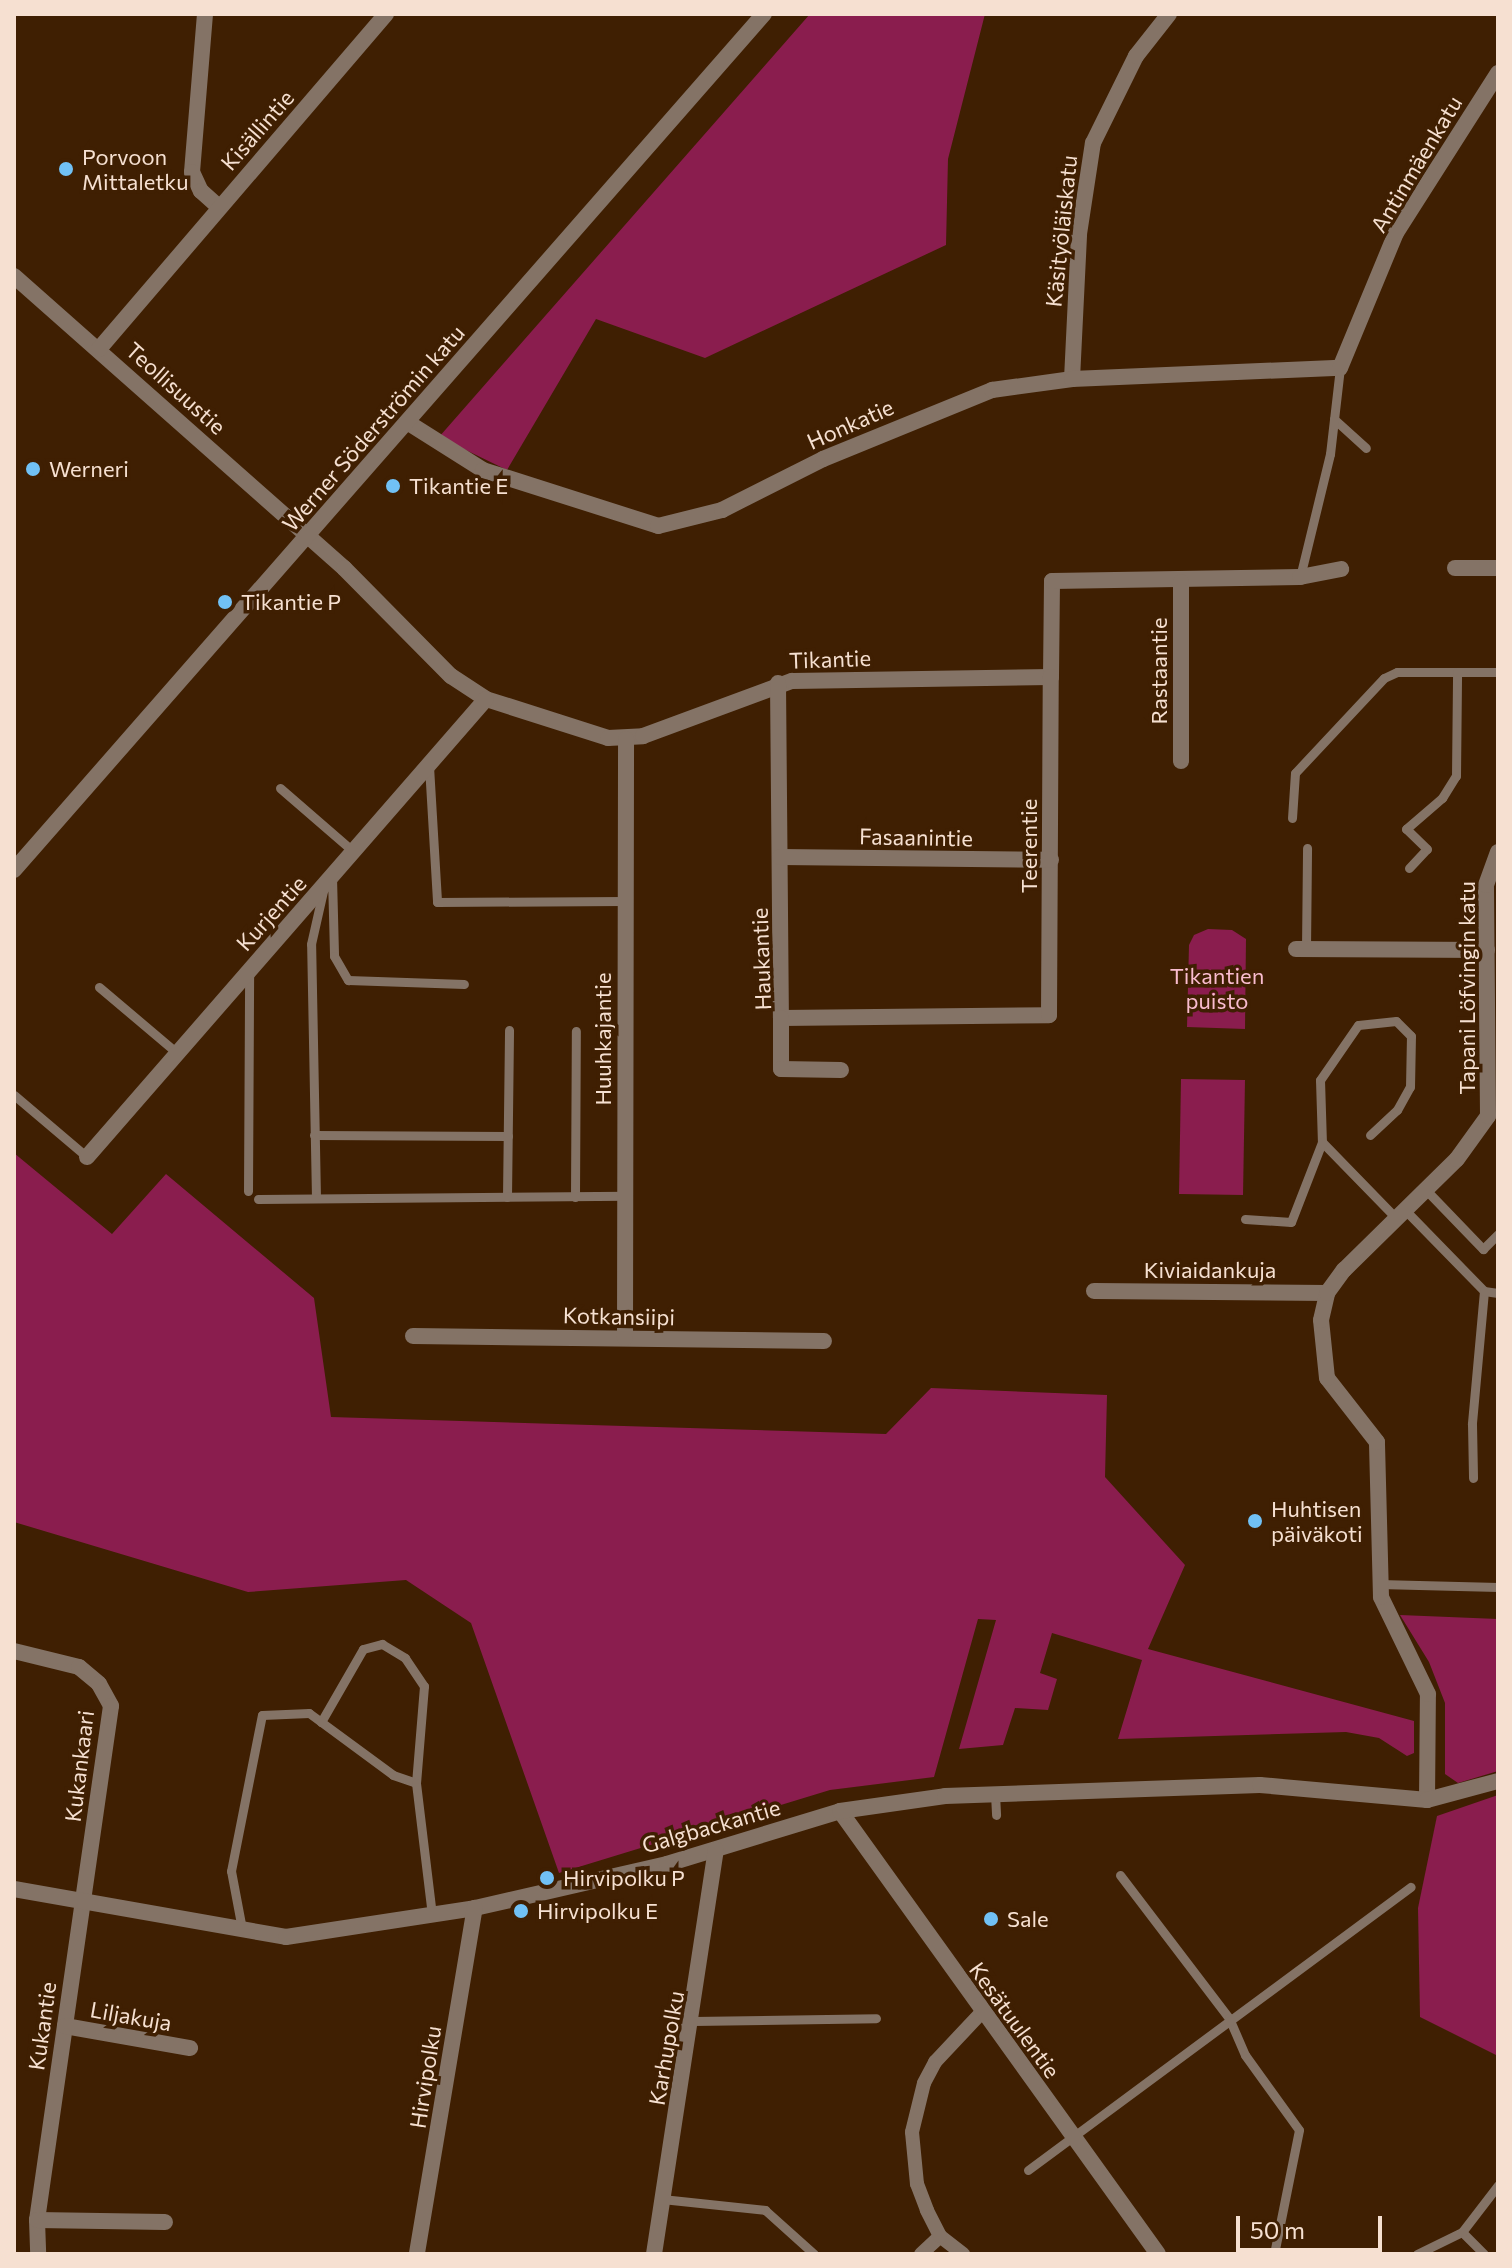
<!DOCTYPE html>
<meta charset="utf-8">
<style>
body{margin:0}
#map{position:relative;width:1512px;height:2268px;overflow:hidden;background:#3f1f02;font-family:Commissioner,sans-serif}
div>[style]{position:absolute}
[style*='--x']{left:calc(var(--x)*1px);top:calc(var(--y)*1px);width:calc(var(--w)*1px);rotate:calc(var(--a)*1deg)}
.green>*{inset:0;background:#8a1d4e}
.service>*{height:9px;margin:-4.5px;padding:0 4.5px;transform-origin:4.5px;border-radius:4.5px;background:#847366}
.pedestrian>*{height:14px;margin:-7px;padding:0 7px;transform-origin:7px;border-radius:7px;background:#847366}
.minor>*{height:16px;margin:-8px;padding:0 8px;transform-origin:8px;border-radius:8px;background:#847366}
.tertiary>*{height:16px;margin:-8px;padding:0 8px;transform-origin:8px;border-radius:8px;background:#847366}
.dots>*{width:22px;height:22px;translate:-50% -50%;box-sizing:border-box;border:4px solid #3f1f02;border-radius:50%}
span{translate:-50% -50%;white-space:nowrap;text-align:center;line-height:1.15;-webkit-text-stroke:7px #3f1f02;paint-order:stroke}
.street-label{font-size:22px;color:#f6e0d1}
.poi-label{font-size:22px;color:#f6e0d1}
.left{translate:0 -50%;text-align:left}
.park-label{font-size:22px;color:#f9bccf}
.frame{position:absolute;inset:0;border:16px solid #f6e0d1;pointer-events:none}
.scale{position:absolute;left:1236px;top:2216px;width:146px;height:36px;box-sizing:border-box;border:4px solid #f6e0d1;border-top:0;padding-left:10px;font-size:24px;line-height:28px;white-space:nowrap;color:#f6e0d1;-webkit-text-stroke:6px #3f1f02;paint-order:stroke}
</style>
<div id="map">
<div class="green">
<div style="clip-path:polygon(810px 14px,985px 14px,948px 159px,946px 245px,705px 358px,596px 319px,507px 470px,439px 437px)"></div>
<div style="clip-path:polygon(1208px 929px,1232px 930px,1246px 939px,1245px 1029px,1187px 1027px,1189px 945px,1194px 935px)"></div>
<div style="clip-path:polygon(1181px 1079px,1245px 1080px,1243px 1195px,1179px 1194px)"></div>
<div style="clip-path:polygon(14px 1153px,112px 1234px,166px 1174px,314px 1298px,331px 1417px,886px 1434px,931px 1388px,1107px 1395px,1105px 1477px,1185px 1565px,1148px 1649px,1414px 1721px,1414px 1753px,1407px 1756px,1379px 1738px,1346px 1732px,1118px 1739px,1142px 1660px,1052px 1633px,1040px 1673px,1057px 1679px,1048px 1710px,1015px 1708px,1003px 1745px,959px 1749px,996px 1620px,978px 1619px,934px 1777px,830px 1790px,559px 1873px,471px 1623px,406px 1580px,248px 1592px,14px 1522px)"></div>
<div style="clip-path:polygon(1400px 1615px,1498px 1619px,1498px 1771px,1458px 1783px,1445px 1774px,1445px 1703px,1429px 1662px)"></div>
<div style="clip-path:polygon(1498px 1795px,1498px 2056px,1420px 2017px,1418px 1908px,1437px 1816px)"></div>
</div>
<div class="service">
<div style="--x:1334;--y:419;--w:43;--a:42.2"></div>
<div style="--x:1300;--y:577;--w:127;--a:-76.3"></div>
<div style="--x:1330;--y:454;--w:87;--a:-83.4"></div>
<div style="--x:429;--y:766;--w:136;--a:86.6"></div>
<div style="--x:437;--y:902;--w:187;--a:-0.3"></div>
<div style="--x:280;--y:788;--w:98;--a:40.9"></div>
<div style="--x:1292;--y:818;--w:45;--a:-86.2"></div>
<div style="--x:1295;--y:773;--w:130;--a:-46.9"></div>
<div style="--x:1384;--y:678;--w:14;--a:-25"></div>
<div style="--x:1397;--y:672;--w:60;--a:0"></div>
<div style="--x:1409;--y:868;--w:26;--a:-47"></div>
<div style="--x:1427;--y:849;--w:29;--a:-136"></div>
<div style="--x:1406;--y:829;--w:48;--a:-40.7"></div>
<div style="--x:1442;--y:798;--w:26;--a:-58"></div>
<div style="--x:1456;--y:776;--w:104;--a:-89.4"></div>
<div style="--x:1457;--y:672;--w:41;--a:0"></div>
<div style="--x:332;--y:877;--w:79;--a:88.5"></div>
<div style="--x:334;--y:956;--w:28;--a:60"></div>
<div style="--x:348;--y:980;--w:116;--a:2"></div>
<div style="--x:1306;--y:949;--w:101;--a:-89.4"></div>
<div style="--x:99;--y:987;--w:102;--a:40.2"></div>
<div style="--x:14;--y:1095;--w:96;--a:40.3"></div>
<div style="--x:314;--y:1135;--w:194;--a:0.3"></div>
<div style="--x:1370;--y:1135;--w:37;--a:-43"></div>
<div style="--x:1397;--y:1110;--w:26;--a:-61"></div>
<div style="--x:1410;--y:1087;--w:51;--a:-88.9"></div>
<div style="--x:1411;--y:1036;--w:21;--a:-135"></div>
<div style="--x:1396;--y:1021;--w:38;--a:174"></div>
<div style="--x:1358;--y:1025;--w:67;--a:124.6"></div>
<div style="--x:1320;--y:1080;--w:62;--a:88.2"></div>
<div style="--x:1322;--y:1142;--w:107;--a:45.8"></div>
<div style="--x:248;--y:1191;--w:217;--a:-89.7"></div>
<div style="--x:1427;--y:1191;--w:81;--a:46"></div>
<div style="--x:1483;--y:1249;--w:21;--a:-45"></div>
<div style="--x:507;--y:1197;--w:167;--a:-89.3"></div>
<div style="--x:575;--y:1197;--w:166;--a:-89.7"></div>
<div style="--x:316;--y:1198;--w:254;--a:-91.1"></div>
<div style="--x:311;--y:944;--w:54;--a:-77.2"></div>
<div style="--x:258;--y:1199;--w:369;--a:-0.5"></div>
<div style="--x:1406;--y:1211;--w:112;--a:45.7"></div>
<div style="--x:1484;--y:1291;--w:134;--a:95.2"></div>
<div style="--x:1472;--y:1424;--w:54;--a:88.9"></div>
<div style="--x:1245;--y:1219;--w:46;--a:3.7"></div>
<div style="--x:1291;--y:1222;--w:86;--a:-68.8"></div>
<div style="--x:1484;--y:1291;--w:14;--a:8"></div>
<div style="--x:1379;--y:1584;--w:119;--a:1.4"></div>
<div style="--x:321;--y:1722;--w:84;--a:-60.1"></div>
<div style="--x:363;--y:1649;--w:20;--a:-15"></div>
<div style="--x:382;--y:1644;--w:27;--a:31"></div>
<div style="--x:405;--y:1658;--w:34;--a:56"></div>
<div style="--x:424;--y:1686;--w:97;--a:94.7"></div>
<div style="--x:995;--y:1794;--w:21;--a:87"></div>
<div style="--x:1120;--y:1875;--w:180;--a:52.7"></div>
<div style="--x:1229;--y:2018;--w:40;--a:66.6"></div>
<div style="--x:1245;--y:2055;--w:92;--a:54.2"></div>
<div style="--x:1299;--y:2130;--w:126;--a:101.4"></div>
<div style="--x:242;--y:1929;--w:59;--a:-100.7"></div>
<div style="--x:231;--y:1871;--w:159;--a:-78.8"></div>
<div style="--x:262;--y:1715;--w:47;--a:-2.4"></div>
<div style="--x:309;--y:1713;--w:104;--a:36.4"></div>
<div style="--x:393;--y:1775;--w:24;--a:19"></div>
<div style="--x:416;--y:1783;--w:134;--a:83.1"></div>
<div style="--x:693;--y:2021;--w:183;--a:-0.9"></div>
<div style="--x:1028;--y:2170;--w:476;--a:-36.5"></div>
<div style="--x:662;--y:2199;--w:104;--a:6.1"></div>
<div style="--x:765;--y:2210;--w:66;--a:41.9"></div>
<div style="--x:1462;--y:2232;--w:31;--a:45"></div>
<div style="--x:1417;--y:2254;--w:50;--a:-26.1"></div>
<div style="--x:1462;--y:2232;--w:59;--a:-52.5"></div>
</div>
<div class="pedestrian">
<div style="--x:921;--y:2254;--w:26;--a:-43"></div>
<div style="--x:963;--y:2254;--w:29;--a:-142"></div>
<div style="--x:940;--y:2236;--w:29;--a:-117"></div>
<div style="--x:927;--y:2210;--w:28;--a:-111"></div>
<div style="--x:917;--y:2184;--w:52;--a:-95.5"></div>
<div style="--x:912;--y:2132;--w:50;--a:-76.2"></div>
<div style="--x:924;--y:2083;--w:24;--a:-62"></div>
<div style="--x:935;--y:2062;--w:69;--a:-46.8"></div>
</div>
<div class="minor">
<div style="--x:205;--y:14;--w:159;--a:94.7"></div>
<div style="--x:192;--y:172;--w:21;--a:65"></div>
<div style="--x:201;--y:191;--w:24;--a:42"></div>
<div style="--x:14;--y:276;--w:441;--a:41.5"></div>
<div style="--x:344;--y:568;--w:152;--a:45.3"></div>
<div style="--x:451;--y:676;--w:42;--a:33.3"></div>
<div style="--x:486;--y:699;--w:128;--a:17.7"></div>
<div style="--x:608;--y:738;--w:35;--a:-3"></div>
<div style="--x:643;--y:736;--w:159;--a:-20.3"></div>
<div style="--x:792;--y:681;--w:259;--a:-0.9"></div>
<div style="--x:1051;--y:677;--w:96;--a:-89.4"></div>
<div style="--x:1052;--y:581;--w:248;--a:-0.9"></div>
<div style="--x:1300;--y:577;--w:42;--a:-11"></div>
<div style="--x:99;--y:349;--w:441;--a:-49.4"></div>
<div style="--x:1072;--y:379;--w:145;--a:-87.2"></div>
<div style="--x:1079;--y:234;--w:92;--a:-81.3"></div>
<div style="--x:1093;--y:143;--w:97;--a:-63.7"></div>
<div style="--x:1136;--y:56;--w:53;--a:-51.8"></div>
<div style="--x:407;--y:422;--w:90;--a:32.3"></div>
<div style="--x:483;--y:470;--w:184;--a:17.7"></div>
<div style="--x:658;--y:526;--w:66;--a:-14"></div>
<div style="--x:722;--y:510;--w:113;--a:-26.8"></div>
<div style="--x:823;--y:459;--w:183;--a:-22.2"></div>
<div style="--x:992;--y:390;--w:81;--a:-7.8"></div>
<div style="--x:1072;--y:379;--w:268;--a:-2.4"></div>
<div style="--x:1340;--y:368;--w:146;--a:-67.5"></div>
<div style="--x:1396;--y:233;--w:190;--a:-57.5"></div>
<div style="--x:1455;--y:568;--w:43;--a:0"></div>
<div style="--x:1181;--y:582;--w:179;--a:90"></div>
<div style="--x:778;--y:683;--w:335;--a:89.5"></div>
<div style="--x:781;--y:1018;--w:268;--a:-0.6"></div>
<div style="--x:1049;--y:1015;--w:338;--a:-89.7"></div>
<div style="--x:780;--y:857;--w:271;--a:0.6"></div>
<div style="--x:1296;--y:949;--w:191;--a:0.3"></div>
<div style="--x:781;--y:1018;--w:51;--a:90"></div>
<div style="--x:781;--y:1069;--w:60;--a:1"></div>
<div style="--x:87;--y:1157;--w:607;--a:-48.94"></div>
<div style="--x:1094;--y:1291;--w:233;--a:0.5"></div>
<div style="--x:413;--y:1336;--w:411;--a:0.7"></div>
<div style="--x:625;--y:1338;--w:599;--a:-89.9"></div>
<div style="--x:14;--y:1651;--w:67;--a:13.8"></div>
<div style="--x:79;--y:1667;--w:26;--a:40"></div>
<div style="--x:99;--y:1684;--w:25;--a:61"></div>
<div style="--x:111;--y:1706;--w:519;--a:98.19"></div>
<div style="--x:37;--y:2220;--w:34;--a:88"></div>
<div style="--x:1427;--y:1800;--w:106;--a:-89.5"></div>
<div style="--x:1428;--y:1694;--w:108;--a:-115.9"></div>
<div style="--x:1381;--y:1597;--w:155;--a:-91.5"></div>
<div style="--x:1377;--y:1442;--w:81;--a:-128"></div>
<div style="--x:1327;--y:1378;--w:58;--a:-95.9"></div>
<div style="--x:1321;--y:1320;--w:28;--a:-77"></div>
<div style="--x:1327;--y:1293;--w:29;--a:-54"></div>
<div style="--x:1344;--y:1270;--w:158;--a:-44.5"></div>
<div style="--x:1457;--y:1159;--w:53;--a:-54.2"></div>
<div style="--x:1488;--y:1116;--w:231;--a:-90.5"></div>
<div style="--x:1486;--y:885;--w:35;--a:-70"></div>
<div style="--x:840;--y:1811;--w:545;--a:54.33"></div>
<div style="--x:14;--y:1889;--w:276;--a:10"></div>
<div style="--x:286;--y:1937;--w:191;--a:-8.7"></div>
<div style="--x:475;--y:1908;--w:197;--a:-12.9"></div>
<div style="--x:667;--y:1864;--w:181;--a:-17"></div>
<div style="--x:840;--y:1811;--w:106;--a:-8.1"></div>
<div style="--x:945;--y:1796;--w:315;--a:-2"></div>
<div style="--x:1260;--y:1785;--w:168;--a:5.1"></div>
<div style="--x:1427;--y:1800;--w:73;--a:-15"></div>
<div style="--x:65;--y:2026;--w:127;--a:10"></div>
<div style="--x:37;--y:2220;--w:128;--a:0.9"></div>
<div style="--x:417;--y:2253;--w:350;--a:-80.5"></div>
<div style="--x:654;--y:2254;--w:409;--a:-81.3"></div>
</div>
<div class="tertiary">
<div style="--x:14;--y:870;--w:1138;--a:-48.78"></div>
</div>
<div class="dots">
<div style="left:66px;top:169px;background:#71c1f5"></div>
<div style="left:33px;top:469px;background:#71c1f5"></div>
<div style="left:393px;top:486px;background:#71c1f5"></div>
<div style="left:225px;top:602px;background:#71c1f5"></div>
<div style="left:1255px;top:1521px;background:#71c1f5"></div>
<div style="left:547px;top:1878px;background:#71c1f5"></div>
<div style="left:521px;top:1911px;background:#71c1f5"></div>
<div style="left:991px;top:1919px;background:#71c1f5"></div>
</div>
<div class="street-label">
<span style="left:257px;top:130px;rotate:-49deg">Kisällintie</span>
<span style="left:1416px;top:164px;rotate:-59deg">Antinmäenkatu</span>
<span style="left:1061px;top:231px;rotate:-84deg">Käsityöläiskatu</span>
<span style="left:176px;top:388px;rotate:42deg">Teollisuustie</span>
<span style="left:850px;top:424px;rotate:-24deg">Honkatie</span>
<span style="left:373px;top:428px;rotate:-49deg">Werner Söderströmin katu</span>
<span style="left:830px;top:659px;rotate:-2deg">Tikantie</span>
<span style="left:1159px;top:671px;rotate:-90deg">Rastaantie</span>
<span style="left:916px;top:837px;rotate:1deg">Fasaanintie</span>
<span style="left:1029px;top:846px;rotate:-90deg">Teerentie</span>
<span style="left:271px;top:913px;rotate:-48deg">Kurjentie</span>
<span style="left:761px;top:959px;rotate:-92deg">Haukantie</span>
<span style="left:1467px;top:988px;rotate:-90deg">Tapani Löfvingin katu</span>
<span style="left:603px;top:1039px;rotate:-90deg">Huuhkajantie</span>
<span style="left:1210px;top:1270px">Kiviaidankuja</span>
<span style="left:619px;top:1316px;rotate:1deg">Kotkansiipi</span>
<span style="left:79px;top:1766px;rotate:-83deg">Kukankaari</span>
<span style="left:711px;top:1826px;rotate:-16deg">Galgbackantie</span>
<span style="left:131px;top:2016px;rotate:10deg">Liljakuja</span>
<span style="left:1015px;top:2020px;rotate:54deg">Kesätuulentie</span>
<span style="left:42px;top:2026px;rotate:-82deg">Kukantie</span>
<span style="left:666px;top:2048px;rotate:-80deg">Karhupolku</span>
<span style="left:425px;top:2077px;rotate:-81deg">Hirvipolku</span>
</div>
<div class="poi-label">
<span class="left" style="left:82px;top:169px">Porvoon<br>Mittaletku</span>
<span class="left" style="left:49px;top:469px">Werneri</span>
<span class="left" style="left:409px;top:486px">Tikantie E</span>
<span class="left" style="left:241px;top:602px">Tikantie P</span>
<span class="left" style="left:1271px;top:1521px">Huhtisen<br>päiväkoti</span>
<span class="left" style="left:563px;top:1878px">Hirvipolku P</span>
<span class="left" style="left:537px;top:1911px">Hirvipolku E</span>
<span class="left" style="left:1007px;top:1919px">Sale</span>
</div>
<div class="park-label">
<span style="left:1217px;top:988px">Tikantien<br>puisto</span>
</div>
<div class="frame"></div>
<div class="scale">50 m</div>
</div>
